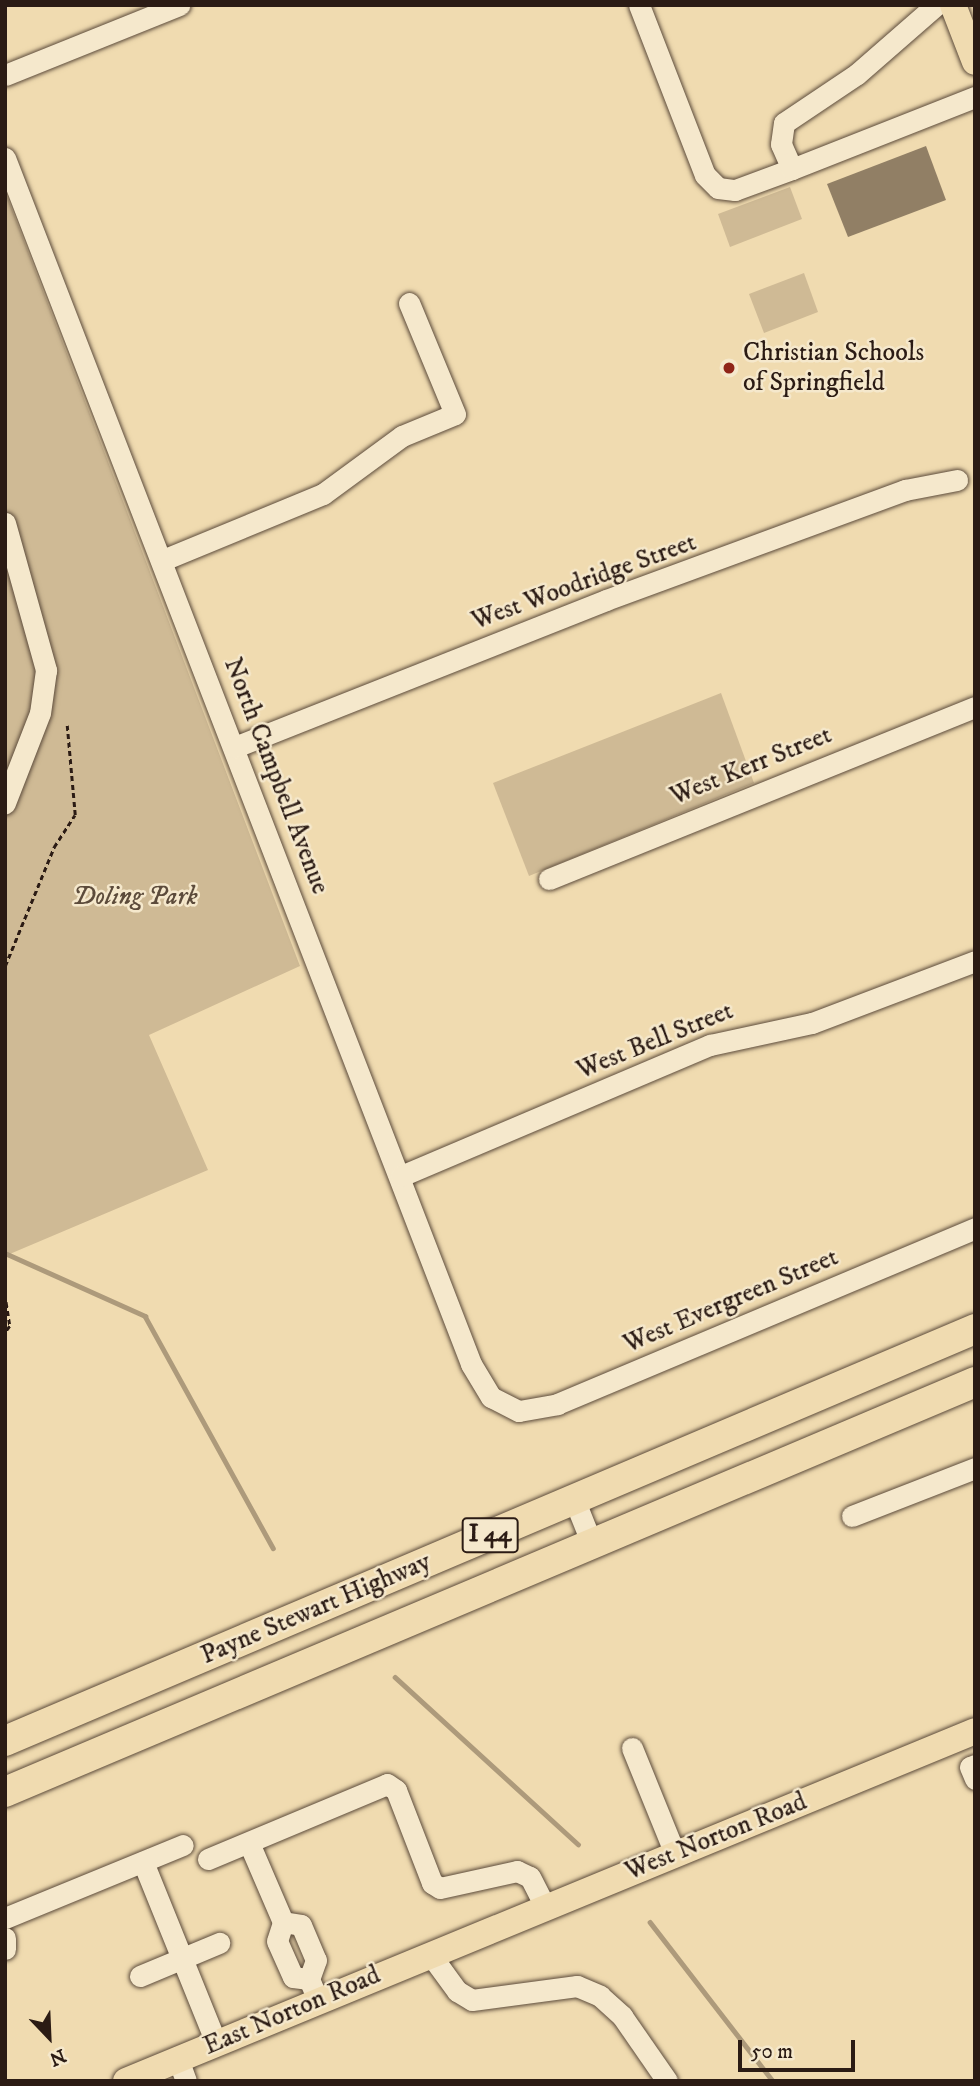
<!DOCTYPE html>
<style>
body{margin:0}
#map{position:relative;width:980px;height:2086px;overflow:hidden;background:#f0dbb0;font-family:"IM FELL DW Pica",serif}
div>[style]{position:absolute}
[style*='--x']{left:calc(var(--x)*1px);top:calc(var(--y)*1px);width:calc(var(--w)*1px);rotate:calc(var(--a)*1deg)}
.green>*{inset:0;background:#cfba95}
.stream>*{height:4.5px;margin:-2.25px;padding:0 2.25px;transform-origin:2.25px;border-radius:2.25px;background:#ad9a7b}
.building>*{inset:0;background:#917f65}
.path>*{height:2.5px;margin-top:-1.25px;transform-origin:0;background:repeating-linear-gradient(90deg,#2b1b14 0 5px,transparent 0 8.5px)}
.roads{filter:drop-shadow(0 0 2px #5c4b3b) drop-shadow(0 0 2px #5c4b3b)}
.minor>*{height:21px;margin:-10.5px;padding:0 10.5px;transform-origin:10.5px;border-radius:10.5px;background:#f5e8cc}
.major>*{height:26px;margin:-13px;padding:0 13px;transform-origin:13px;border-radius:13px;background:#f0dbb0}
.highway>*{height:30px;margin:-15px;padding:0 15px;transform-origin:15px;border-radius:15px;background:#f0dbb0}
.dots>*{width:19px;height:19px;translate:-50% -50%;box-sizing:border-box;border:4px solid #f5e8cc;border-radius:50%}
span{translate:-50% -50%;white-space:nowrap;text-align:center;line-height:1.15;-webkit-text-stroke:5px #f5e8cc;paint-order:stroke}
.shield-label span{padding:2px 5px;background:#f5e8cc;border:2px solid;border-radius:5px;-webkit-text-stroke-width:0}
.shield-label{font-size:24px;color:#2b1b14;font-weight:700}
.poi-label{font-size:26px;color:#2b1b14}
.left{translate:0 -50%;text-align:left}
.street-label{font-size:26px;color:#2b1b14}
.park-label{font-size:26px;color:#5c4b3b;font-style:italic}
.frame{position:absolute;inset:0;border:7px solid #2b1b14;pointer-events:none}
.north{position:absolute;left:14px;top:2002px;width:70px;height:70px;-webkit-text-stroke:5px #f5e8cc;paint-order:stroke;rotate:157deg;font-size:19px;font-weight:700;line-height:28px;text-align:center;color:#2b1b14}
.north::after{content:'';display:block;margin:auto;width:24px;height:32px;background:#2b1b14;clip-path:polygon(50% 0,100% 100%,50% 72%,0 100%)}
.scale{position:absolute;left:738px;top:2040px;width:117px;height:32px;box-sizing:border-box;border:4px solid #2b1b14;border-top:0;padding-left:9px;font-size:21px;line-height:24px;white-space:nowrap;color:#2b1b14;-webkit-text-stroke:5px #f5e8cc;paint-order:stroke}
</style>
<div id="map">
<div class="green">
<div style="clip-path:polygon(790px 187px,802px 219px,730px 247px,718px 214px)"></div>
<div style="clip-path:polygon(5px 191px,300px 966px,149px 1035px,208px 1170px,5px 1256px)"></div>
<div style="clip-path:polygon(804px 273px,818px 312px,764px 333px,749px 294px)"></div>
<div style="clip-path:polygon(721px 693px,754px 783px,529px 876px,493px 783px)"></div>
</div>
<div class="stream">
<div style="--x:5;--y:1253;--w:154;--a:24.2"></div>
<div style="--x:145;--y:1316;--w:265;--a:61.1"></div>
<div style="--x:395;--y:1677;--w:248;--a:42.4"></div>
<div style="--x:650;--y:1922;--w:201;--a:52.3"></div>
</div>
<div class="building">
<div style="clip-path:polygon(926px 146px,946px 200px,848px 237px,827px 184px)"></div>
</div>
<div class="path">
<div style="--x:5;--y:966;--w:129;--a:-67.6"></div>
<div style="--x:54;--y:847;--w:38;--a:-57"></div>
<div style="--x:75;--y:815;--w:90;--a:-95.1"></div>
<div style="--x:5;--y:1294;--w:32;--a:81"></div>
<div style="--x:10;--y:1326;--w:9;--a:126"></div>
</div>
<div class="roads">
<div class="minor">
<div style="--x:639;--y:5;--w:182;--a:68.8"></div>
<div style="--x:705;--y:175;--w:18;--a:45"></div>
<div style="--x:718;--y:188;--w:17;--a:7"></div>
<div style="--x:735;--y:190;--w:61;--a:-20.2"></div>
<div style="--x:792;--y:169;--w:197;--a:-21.5"></div>
<div style="--x:5;--y:75;--w:188;--a:-21.9"></div>
<div style="--x:5;--y:158;--w:1293;--a:68.87"></div>
<div style="--x:471;--y:1364;--w:39;--a:59"></div>
<div style="--x:491;--y:1397;--w:31;--a:27"></div>
<div style="--x:519;--y:1411;--w:39;--a:-10"></div>
<div style="--x:557;--y:1404;--w:454;--a:-22.8"></div>
<div style="--x:792;--y:169;--w:27;--a:-114"></div>
<div style="--x:781;--y:144;--w:21;--a:-82"></div>
<div style="--x:784;--y:123;--w:88;--a:-33.9"></div>
<div style="--x:857;--y:74;--w:105;--a:-41.1"></div>
<div style="--x:5;--y:523;--w:153;--a:74.4"></div>
<div style="--x:46;--y:670;--w:43;--a:97.9"></div>
<div style="--x:40;--y:713;--w:97;--a:111.3"></div>
<div style="--x:163;--y:560;--w:173;--a:-22.4"></div>
<div style="--x:323;--y:494;--w:98;--a:-36.3"></div>
<div style="--x:402;--y:436;--w:57;--a:-22.5"></div>
<div style="--x:455;--y:414;--w:120;--a:-112.5"></div>
<div style="--x:235;--y:747;--w:399;--a:-21.6"></div>
<div style="--x:606;--y:600;--w:319;--a:-20.2"></div>
<div style="--x:905;--y:490;--w:53;--a:-10.9"></div>
<div style="--x:549;--y:879;--w:459;--a:-22"></div>
<div style="--x:401;--y:1176;--w:336;--a:-23"></div>
<div style="--x:710;--y:1045;--w:104;--a:-12.2"></div>
<div style="--x:812;--y:1023;--w:174;--a:-20.8"></div>
<div style="--x:574;--y:1499;--w:48;--a:68.2"></div>
<div style="--x:852;--y:1516;--w:132;--a:-21.3"></div>
<div style="--x:632;--y:1748;--w:114;--a:67.9"></div>
<div style="--x:975;--y:1765;--w:5;--a:158"></div>
<div style="--x:970;--y:1767;--w:13;--a:67"></div>
<div style="--x:249;--y:1843;--w:86;--a:66.7"></div>
<div style="--x:208;--y:1859;--w:194;--a:-22.7"></div>
<div style="--x:387;--y:1784;--w:11;--a:34"></div>
<div style="--x:396;--y:1790;--w:100;--a:68.8"></div>
<div style="--x:432;--y:1883;--w:9;--a:32"></div>
<div style="--x:440;--y:1888;--w:79;--a:-12.4"></div>
<div style="--x:517;--y:1871;--w:14;--a:25"></div>
<div style="--x:530;--y:1877;--w:34;--a:63"></div>
<div style="--x:143;--y:1862;--w:195;--a:68"></div>
<div style="--x:5;--y:1918;--w:192;--a:-22.3"></div>
<div style="--x:5;--y:1938;--w:11;--a:90"></div>
<div style="--x:430;--y:1954;--w:46;--a:53.9"></div>
<div style="--x:457;--y:1991;--w:17;--a:31"></div>
<div style="--x:472;--y:2000;--w:106;--a:-7.6"></div>
<div style="--x:577;--y:1986;--w:25;--a:23"></div>
<div style="--x:600;--y:1996;--w:30;--a:42"></div>
<div style="--x:622;--y:2016;--w:79;--a:55.3"></div>
<div style="--x:140;--y:1976;--w:86;--a:-22.7"></div>
<div style="--x:309;--y:1979;--w:16;--a:-173"></div>
<div style="--x:293;--y:1977;--w:39;--a:-114"></div>
<div style="--x:277;--y:1941;--w:20;--a:-72"></div>
<div style="--x:283;--y:1922;--w:18;--a:9"></div>
<div style="--x:301;--y:1925;--w:38;--a:67"></div>
<div style="--x:316;--y:1960;--w:20;--a:110"></div>
<div style="--x:309;--y:1979;--w:23;--a:67"></div>
<div style="--x:178;--y:2059;--w:23;--a:70"></div>
</div>
<div class="major">
<div style="--x:953;--y:5;--w:61;--a:68.9"></div>
<div style="--x:126;--y:2081;--w:918;--a:-22.4"></div>
</div>
<div class="highway">
<div style="--x:5;--y:1741;--w:1054;--a:-23.01"></div>
<div style="--x:5;--y:1792;--w:1053;--a:-22.91"></div>
</div>
</div>
<div class="dots">
<div style="left:729px;top:368px;background:#8f2418"></div>
</div>
<div class="shield-label">
<span style="left:490px;top:1535px">I 44</span>
</div>
<div class="poi-label">
<span class="left" style="left:743px;top:368px">Christian Schools<br>of Springfield</span>
</div>
<div class="street-label">
<span style="left:584px;top:582px;rotate:-20deg">West Woodridge Street</span>
<span style="left:751px;top:766px;rotate:-22deg">West Kerr Street</span>
<span style="left:276px;top:776px;rotate:69deg">North Campbell Avenue</span>
<span style="left:655px;top:1041px;rotate:-22deg">West Bell Street</span>
<span style="left:731px;top:1301px;rotate:-23deg">West Evergreen Street</span>
<span style="left:316px;top:1609px;rotate:-23deg">Payne Stewart Highway</span>
<span style="left:716px;top:1837px;rotate:-22deg">West Norton Road</span>
<span style="left:292px;top:2011px;rotate:-23deg">East Norton Road</span>
</div>
<div class="park-label">
<span style="left:135px;top:897px">Doling Park</span>
</div>
<div class="frame"></div>
<div class="north">N</div>
<div class="scale">50 m</div>
</div>
